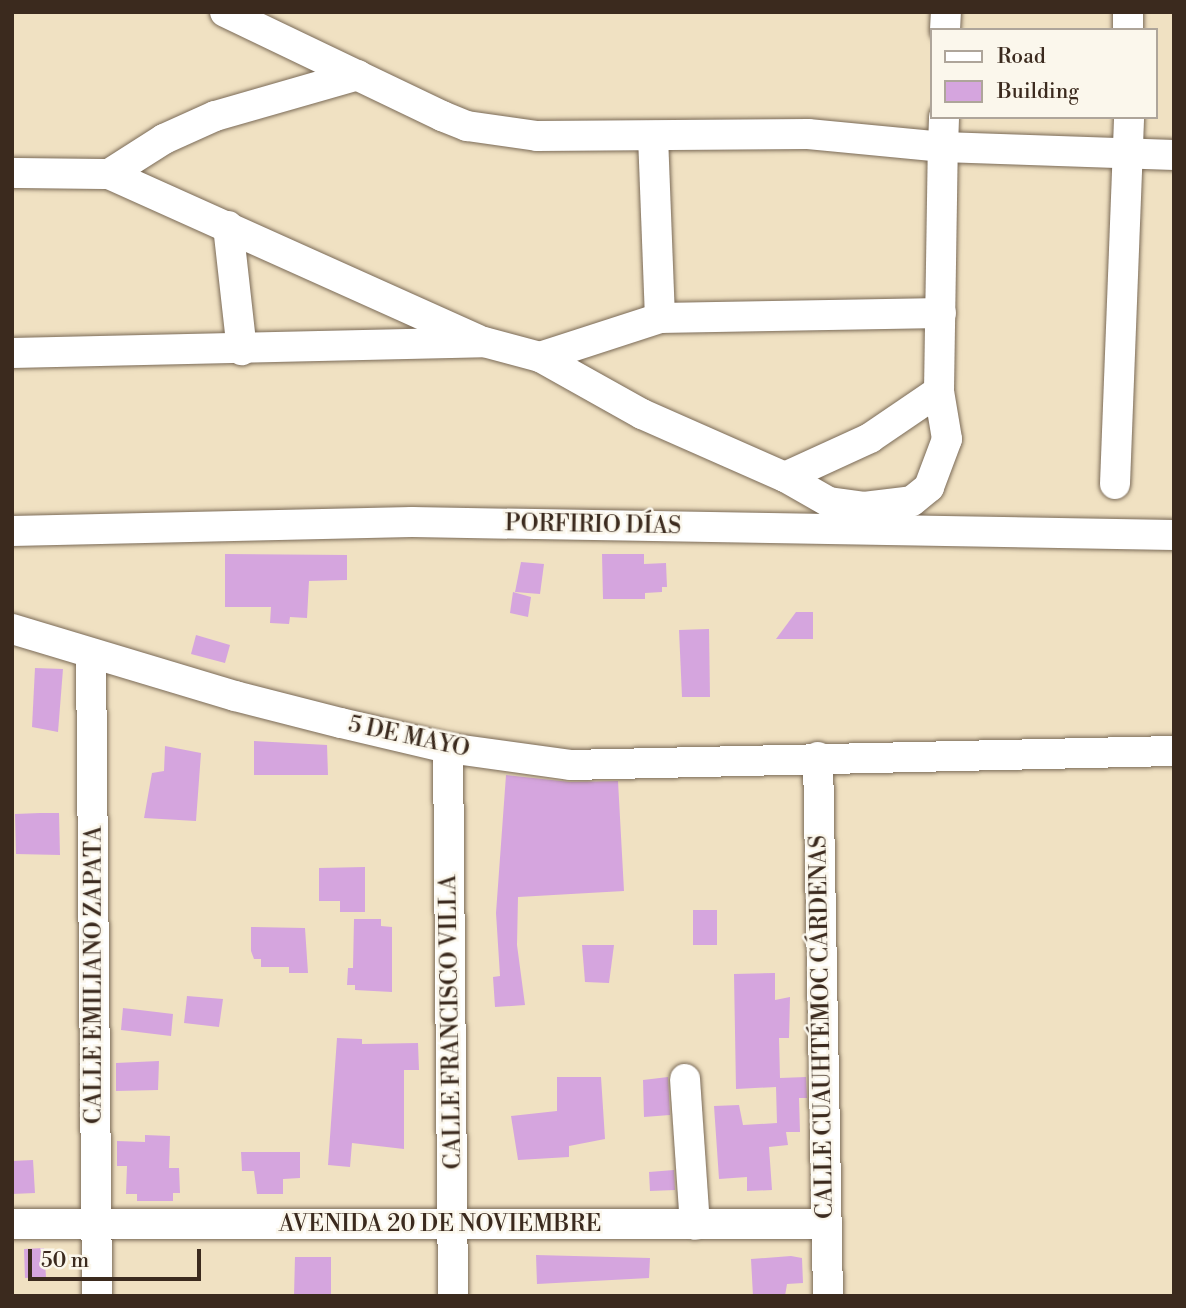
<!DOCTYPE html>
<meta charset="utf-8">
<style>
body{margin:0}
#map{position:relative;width:1186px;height:1308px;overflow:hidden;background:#f0e1c2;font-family:"Libre Bodoni",serif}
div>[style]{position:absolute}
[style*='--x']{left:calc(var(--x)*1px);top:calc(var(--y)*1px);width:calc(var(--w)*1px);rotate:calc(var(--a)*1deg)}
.building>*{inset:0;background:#d5a5de}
.roads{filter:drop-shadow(0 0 2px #7a6a57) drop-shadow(0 0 2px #7a6a57)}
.minor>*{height:30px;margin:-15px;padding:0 15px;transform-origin:15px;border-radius:15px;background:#fff}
span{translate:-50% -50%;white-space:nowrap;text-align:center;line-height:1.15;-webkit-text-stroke:5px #fbf7ec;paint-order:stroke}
.street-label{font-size:23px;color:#3b2a1e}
.frame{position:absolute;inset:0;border:14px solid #3b2a1e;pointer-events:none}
.legend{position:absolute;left:930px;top:28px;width:228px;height:91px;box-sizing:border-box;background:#fbf7ec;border:2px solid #aea59a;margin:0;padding:9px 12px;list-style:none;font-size:21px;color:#3b2a1e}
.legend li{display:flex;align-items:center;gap:14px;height:35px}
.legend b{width:35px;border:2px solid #aea59a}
.scale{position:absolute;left:28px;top:1249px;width:173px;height:32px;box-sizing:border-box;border:4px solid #3b2a1e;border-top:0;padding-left:9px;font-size:21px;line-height:24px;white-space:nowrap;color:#3b2a1e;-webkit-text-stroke:5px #fbf7ec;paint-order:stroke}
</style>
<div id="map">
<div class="building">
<div style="clip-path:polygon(225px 554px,347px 555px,347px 580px,309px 581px,307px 618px,290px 617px,289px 624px,270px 623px,271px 607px,225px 607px)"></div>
<div style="clip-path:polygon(602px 554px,644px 554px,644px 564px,666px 563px,667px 587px,662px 587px,662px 592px,645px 593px,645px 599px,603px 599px)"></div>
<div style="clip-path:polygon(521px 562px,544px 564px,540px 594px,515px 592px)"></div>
<div style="clip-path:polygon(513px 592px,531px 597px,528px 617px,510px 613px)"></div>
<div style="clip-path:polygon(796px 612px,813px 612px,813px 639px,776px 639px)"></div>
<div style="clip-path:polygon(709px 629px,710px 697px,682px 697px,679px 630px)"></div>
<div style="clip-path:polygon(196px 635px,230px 645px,225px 663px,191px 654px)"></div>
<div style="clip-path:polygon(35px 668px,63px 669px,58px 732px,32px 727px)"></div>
<div style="clip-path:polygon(254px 741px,327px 745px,328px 775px,254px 775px)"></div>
<div style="clip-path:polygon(165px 746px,201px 753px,196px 821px,144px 818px,152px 773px,164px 771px)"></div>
<div style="clip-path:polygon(506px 775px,570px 782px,618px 781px,624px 891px,518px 897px,517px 945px,525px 1005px,495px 1007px,493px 977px,500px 976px,496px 913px)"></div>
<div style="clip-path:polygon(40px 813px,59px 813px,60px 855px,16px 854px,15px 814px)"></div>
<div style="clip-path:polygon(365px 867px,365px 912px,340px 912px,340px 901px,319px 901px,319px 868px)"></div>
<div style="clip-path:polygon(693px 910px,717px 910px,717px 945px,693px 945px)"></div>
<div style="clip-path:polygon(354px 919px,381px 919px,381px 926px,392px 927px,392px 992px,355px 990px,355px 985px,347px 985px,348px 968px,353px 968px)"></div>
<div style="clip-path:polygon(251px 927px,305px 928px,308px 973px,289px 973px,289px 967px,261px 967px,261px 959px,254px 959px,251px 951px)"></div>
<div style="clip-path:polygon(582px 945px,614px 945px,609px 983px,585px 982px)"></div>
<div style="clip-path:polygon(775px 973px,775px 1000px,790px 997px,789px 1038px,779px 1038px,780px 1078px,806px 1077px,807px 1098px,799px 1098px,800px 1132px,786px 1132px,788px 1145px,769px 1147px,772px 1190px,747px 1191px,747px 1177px,719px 1179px,714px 1106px,739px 1105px,743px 1125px,777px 1123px,776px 1087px,736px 1089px,734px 974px)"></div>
<div style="clip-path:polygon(187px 996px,223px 999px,219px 1027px,184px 1023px)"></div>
<div style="clip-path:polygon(123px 1008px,173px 1014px,171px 1036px,121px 1030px)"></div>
<div style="clip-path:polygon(337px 1038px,362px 1039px,362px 1044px,418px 1043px,419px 1070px,404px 1070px,404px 1149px,352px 1143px,350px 1167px,328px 1165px)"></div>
<div style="clip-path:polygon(159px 1061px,158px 1090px,116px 1091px,116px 1063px)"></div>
<div style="clip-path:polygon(557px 1077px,601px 1077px,605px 1139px,569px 1146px,569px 1157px,518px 1160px,511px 1116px,557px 1111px)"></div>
<div style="clip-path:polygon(668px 1077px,670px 1115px,644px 1117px,643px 1080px)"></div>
<div style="clip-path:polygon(145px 1135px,170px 1136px,169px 1168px,179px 1168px,180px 1193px,173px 1193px,173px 1201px,137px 1201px,137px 1194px,126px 1194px,127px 1166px,117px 1166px,117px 1141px,145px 1142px)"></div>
<div style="clip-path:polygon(241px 1152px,300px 1152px,300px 1178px,283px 1179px,283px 1194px,257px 1194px,254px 1171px,242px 1171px)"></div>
<div style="clip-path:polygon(33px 1160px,35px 1193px,12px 1194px,12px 1161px)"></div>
<div style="clip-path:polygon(674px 1170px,675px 1190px,650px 1191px,649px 1172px)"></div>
<div style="clip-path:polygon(44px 1248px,46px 1277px,25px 1278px,24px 1249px)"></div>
<div style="clip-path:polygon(536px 1255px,650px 1258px,649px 1278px,537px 1284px)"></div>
<div style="clip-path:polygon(791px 1256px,802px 1258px,803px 1283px,787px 1284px,785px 1296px,753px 1296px,751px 1259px)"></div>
<div style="clip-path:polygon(295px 1257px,331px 1257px,331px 1296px,294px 1296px)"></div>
</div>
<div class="roads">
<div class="minor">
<div style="--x:225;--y:12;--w:241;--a:25.6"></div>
<div style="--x:442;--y:116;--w:27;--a:22"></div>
<div style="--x:467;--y:126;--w:71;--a:8.1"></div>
<div style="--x:537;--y:136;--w:271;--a:-0.4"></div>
<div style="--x:808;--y:134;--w:136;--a:5.5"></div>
<div style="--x:943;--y:147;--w:30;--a:-88"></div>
<div style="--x:945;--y:30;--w:18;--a:-87"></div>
<div style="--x:1128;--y:30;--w:18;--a:-90"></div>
<div style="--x:358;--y:75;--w:149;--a:164"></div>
<div style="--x:215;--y:116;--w:56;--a:155.7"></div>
<div style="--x:164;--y:139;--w:65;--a:147.5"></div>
<div style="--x:109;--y:174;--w:405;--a:24.2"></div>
<div style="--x:653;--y:136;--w:182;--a:87.8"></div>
<div style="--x:12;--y:173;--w:97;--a:0.6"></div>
<div style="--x:228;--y:226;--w:125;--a:83.6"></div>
<div style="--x:12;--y:353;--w:472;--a:-1.3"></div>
<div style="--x:484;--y:342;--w:58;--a:15"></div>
<div style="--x:540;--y:357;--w:117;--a:29.2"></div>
<div style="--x:642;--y:414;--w:156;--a:23.8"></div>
<div style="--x:785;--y:477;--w:51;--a:29.6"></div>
<div style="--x:829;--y:502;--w:35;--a:8"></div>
<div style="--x:864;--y:507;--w:48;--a:-7.1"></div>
<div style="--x:912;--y:501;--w:22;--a:-39"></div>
<div style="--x:929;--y:487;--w:51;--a:-69.4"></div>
<div style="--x:947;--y:439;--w:49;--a:-99.5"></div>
<div style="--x:939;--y:391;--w:244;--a:-89.1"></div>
<div style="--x:943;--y:147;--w:231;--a:2"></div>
<div style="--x:540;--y:357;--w:126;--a:-18"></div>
<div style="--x:660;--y:318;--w:281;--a:-1"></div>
<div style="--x:785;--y:477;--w:94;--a:-24.6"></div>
<div style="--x:870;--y:438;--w:83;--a:-34.3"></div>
<div style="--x:1115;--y:484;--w:367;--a:-87.8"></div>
<div style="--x:12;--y:531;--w:400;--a:-1.3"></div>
<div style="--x:412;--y:522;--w:762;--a:0.98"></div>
<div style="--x:12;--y:629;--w:233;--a:16.7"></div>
<div style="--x:235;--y:696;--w:109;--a:14.3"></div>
<div style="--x:341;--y:723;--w:110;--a:13.2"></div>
<div style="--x:448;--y:748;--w:123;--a:7.9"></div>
<div style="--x:570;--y:765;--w:604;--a:-1.33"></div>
<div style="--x:91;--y:655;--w:641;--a:89.46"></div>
<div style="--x:448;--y:748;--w:548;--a:89.48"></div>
<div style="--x:818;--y:757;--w:539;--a:88.94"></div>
<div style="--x:685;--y:1079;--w:146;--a:86.1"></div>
<div style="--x:12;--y:1224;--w:813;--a:0"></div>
</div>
</div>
<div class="street-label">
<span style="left:593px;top:525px;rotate:1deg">PORFIRIO DÍAS</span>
<span style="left:409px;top:737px;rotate:12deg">5 DE MAYO</span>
<span style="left:94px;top:975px;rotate:-90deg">CALLE EMILIANO ZAPATA</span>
<span style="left:451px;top:1022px;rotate:-91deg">CALLE FRANCISCO VILLA</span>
<span style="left:822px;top:1027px;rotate:-91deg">CALLE CUAUHTÉMOC CÁRDENAS</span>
<span style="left:440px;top:1224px">AVENIDA 20 DE NOVIEMBRE</span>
</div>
<div class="frame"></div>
<ul class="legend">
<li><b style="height:9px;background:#fff"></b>Road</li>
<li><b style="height:19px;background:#d5a5de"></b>Building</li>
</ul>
<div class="scale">50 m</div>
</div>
